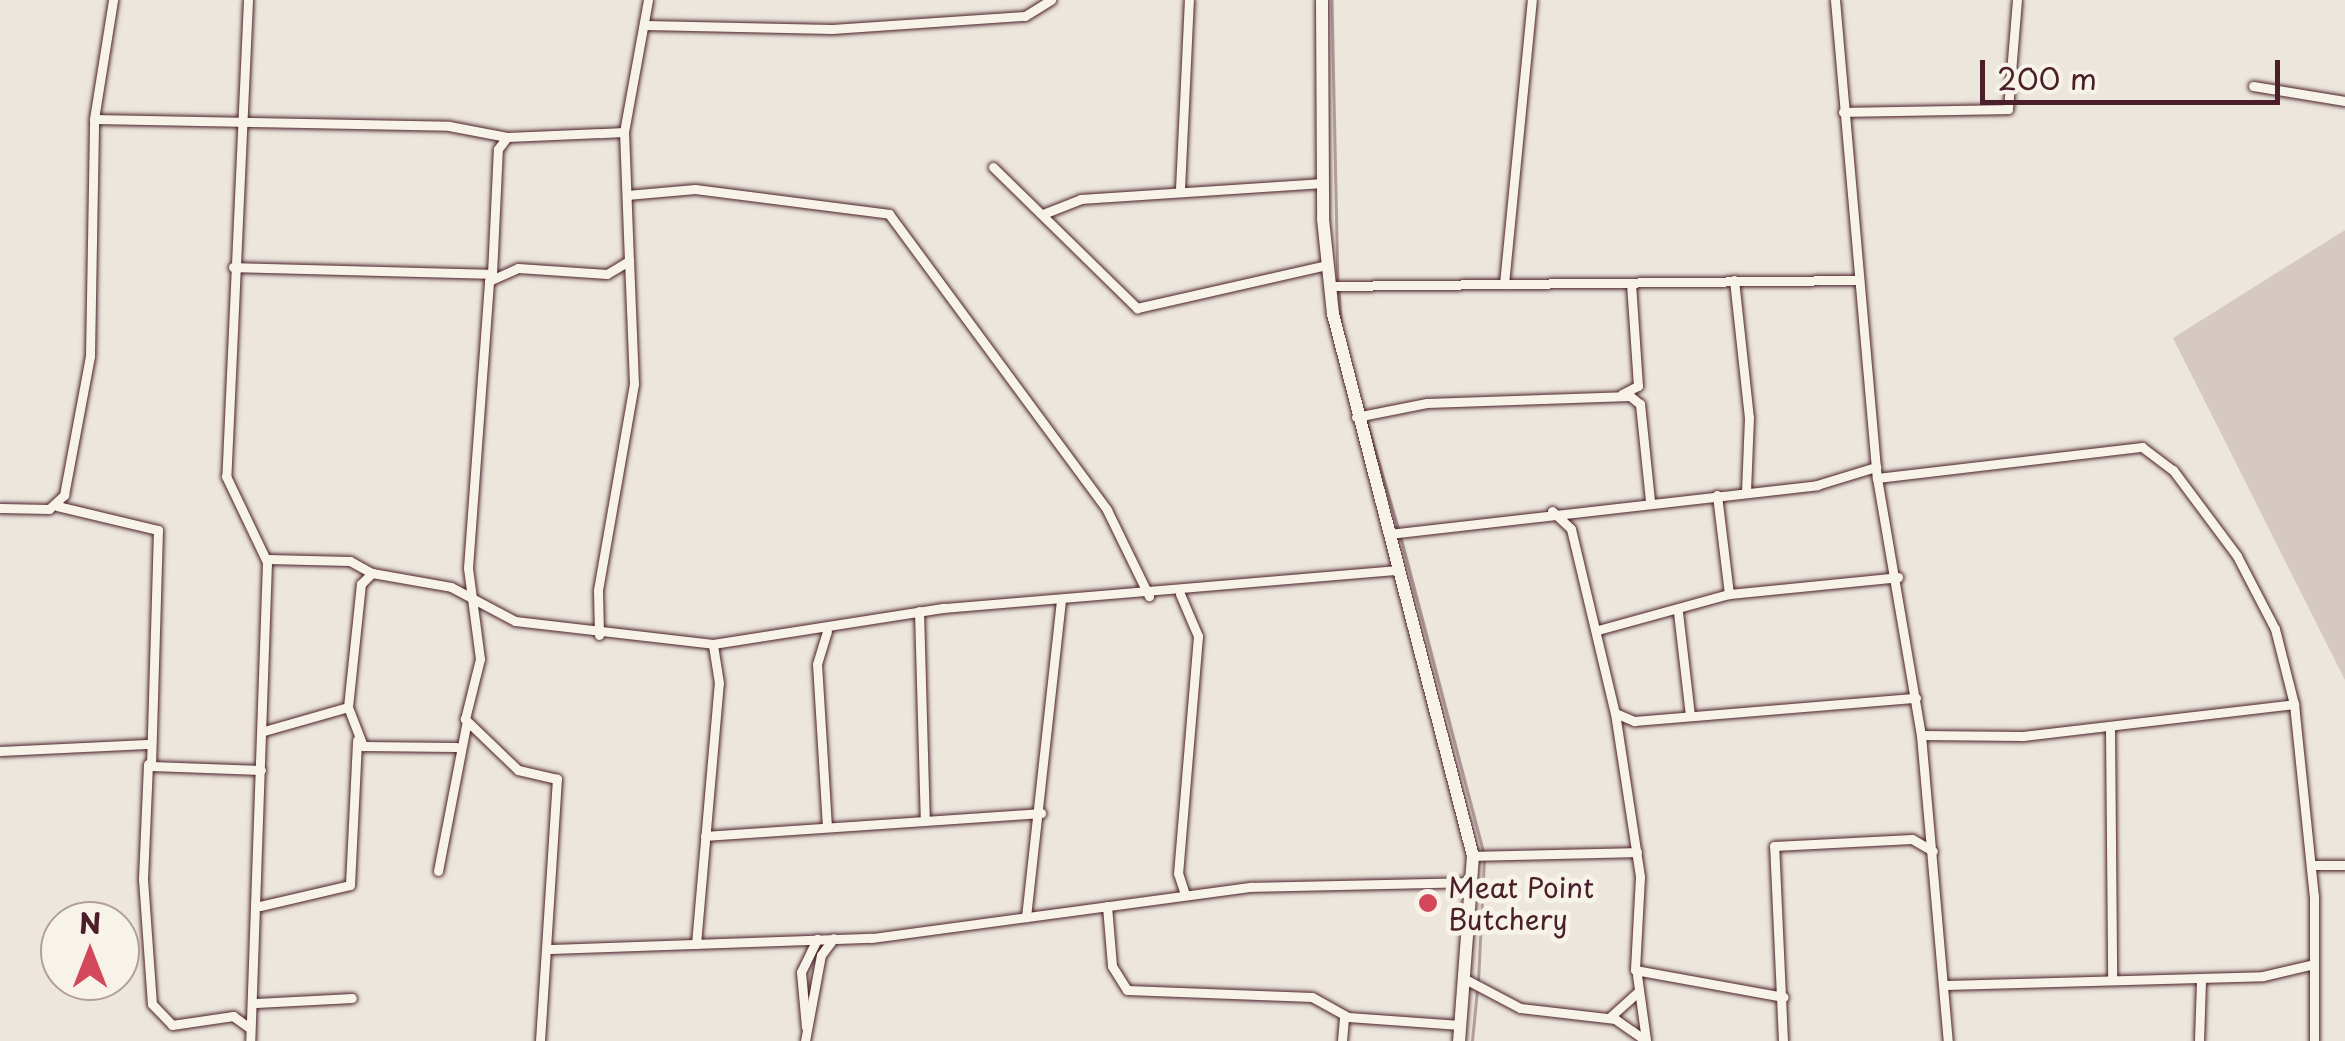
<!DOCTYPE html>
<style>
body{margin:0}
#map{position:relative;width:2345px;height:1041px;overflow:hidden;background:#ece6dd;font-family:"Playpen Sans",sans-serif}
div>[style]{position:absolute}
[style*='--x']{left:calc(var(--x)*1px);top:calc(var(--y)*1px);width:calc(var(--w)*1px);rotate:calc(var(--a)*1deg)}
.green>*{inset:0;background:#d5c9c2}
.stream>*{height:2.5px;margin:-1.25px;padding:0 1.25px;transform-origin:1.25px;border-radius:1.25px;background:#b39f9d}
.roads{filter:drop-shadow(0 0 2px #4a1f2b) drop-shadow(0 0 2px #4a1f2b)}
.minor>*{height:9px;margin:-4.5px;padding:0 4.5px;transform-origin:4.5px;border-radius:4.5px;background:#f7f3e8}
.secondary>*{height:12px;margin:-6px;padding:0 6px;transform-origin:6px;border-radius:6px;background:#f7f3e8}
.dots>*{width:28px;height:28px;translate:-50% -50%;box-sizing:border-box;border:5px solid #f7f3e8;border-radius:50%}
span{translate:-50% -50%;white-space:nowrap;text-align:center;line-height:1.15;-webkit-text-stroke:10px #f7f3e8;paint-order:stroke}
.poi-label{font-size:28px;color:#4a1f2b}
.left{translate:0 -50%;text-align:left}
.north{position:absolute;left:40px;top:901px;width:100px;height:100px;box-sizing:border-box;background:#f7f3e8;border:2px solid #b29e9c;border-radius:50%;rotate:0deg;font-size:28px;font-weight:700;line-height:40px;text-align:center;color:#4a1f2b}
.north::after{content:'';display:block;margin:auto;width:35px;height:45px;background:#d1495b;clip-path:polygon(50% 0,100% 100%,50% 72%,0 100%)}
.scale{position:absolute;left:1980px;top:60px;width:300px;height:45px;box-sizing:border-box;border:5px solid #4a1f2b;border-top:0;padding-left:12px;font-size:30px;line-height:35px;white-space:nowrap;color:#4a1f2b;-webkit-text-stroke:8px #f7f3e8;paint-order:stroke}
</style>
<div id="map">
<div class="green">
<div style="clip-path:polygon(2345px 230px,2345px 680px,2173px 338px)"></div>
</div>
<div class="stream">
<div style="--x:1332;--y:0;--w:283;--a:88.8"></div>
<div style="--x:1339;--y:291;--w:32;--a:86"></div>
<div style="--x:1367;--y:422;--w:113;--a:73.5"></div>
<div style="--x:1401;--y:537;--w:327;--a:75.3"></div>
<div style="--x:1478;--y:982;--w:121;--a:-87.2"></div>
<div style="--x:1472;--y:1041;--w:51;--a:-84.4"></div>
</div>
<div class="roads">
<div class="minor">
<div style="--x:248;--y:0;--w:477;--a:92.6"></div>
<div style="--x:226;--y:476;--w:95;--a:64.5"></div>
<div style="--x:267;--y:562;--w:479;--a:92"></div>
<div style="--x:1835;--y:0;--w:480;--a:85"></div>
<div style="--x:1877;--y:478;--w:261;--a:80.3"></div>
<div style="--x:1921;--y:735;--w:307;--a:85"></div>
<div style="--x:645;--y:25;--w:187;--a:1.2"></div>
<div style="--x:832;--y:29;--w:193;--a:-3.9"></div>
<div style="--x:1025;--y:16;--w:31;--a:-32"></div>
<div style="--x:2253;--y:86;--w:93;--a:9.3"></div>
<div style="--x:1843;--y:112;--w:165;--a:-1"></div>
<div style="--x:2008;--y:109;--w:109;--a:-85.3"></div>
<div style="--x:94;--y:119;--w:355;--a:1.1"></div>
<div style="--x:449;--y:126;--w:59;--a:10.7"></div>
<div style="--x:507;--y:137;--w:117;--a:-2.4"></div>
<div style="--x:993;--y:167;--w:202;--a:44.4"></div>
<div style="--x:1137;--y:308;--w:194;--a:-12.8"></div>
<div style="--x:1180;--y:189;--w:189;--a:-87.3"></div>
<div style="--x:627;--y:195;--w:68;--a:-5"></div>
<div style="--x:695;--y:189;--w:196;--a:7.3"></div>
<div style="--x:889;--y:214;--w:368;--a:53.6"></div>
<div style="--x:1107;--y:510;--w:96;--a:64"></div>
<div style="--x:1043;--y:214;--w:41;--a:-21.5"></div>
<div style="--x:1081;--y:199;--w:242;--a:-3.8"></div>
<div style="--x:233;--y:267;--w:259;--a:1.5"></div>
<div style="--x:492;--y:274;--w:125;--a:-87.3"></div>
<div style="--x:498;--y:149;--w:15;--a:-53"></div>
<div style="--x:1734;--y:280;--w:138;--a:83.8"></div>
<div style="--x:1749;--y:417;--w:74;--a:92.3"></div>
<div style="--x:1504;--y:284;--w:285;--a:-84.4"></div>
<div style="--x:1329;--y:286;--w:529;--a:-0.65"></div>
<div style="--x:1622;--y:394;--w:18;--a:-27"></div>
<div style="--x:1638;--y:386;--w:103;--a:-93.9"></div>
<div style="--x:1356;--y:417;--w:72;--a:-11.2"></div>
<div style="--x:1427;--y:403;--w:203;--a:-2"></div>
<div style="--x:1630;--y:396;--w:13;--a:39"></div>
<div style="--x:1640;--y:404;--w:97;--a:84.1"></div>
<div style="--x:1877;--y:478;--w:267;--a:-6.7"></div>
<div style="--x:2142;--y:447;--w:39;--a:37"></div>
<div style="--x:2173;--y:470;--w:107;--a:53.3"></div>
<div style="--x:2237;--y:556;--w:82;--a:62.5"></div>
<div style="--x:2275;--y:629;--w:77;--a:75.8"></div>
<div style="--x:1717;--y:495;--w:100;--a:83.1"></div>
<div style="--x:57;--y:506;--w:104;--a:13.4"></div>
<div style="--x:158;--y:530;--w:236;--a:91.7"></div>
<div style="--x:151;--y:766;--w:110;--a:2.1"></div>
<div style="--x:0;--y:508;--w:49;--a:1.2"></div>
<div style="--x:49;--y:509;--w:21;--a:-43"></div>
<div style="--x:64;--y:495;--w:141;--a:-79.4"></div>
<div style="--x:90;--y:356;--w:237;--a:-89"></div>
<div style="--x:94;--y:119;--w:121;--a:-80.9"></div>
<div style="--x:1552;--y:511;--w:26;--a:43"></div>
<div style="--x:1571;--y:529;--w:189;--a:76.6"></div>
<div style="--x:1615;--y:713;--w:166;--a:81.3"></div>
<div style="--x:1640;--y:877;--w:93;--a:93.1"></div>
<div style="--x:1635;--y:970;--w:151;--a:10.3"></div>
<div style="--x:1389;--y:534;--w:431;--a:-6.5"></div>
<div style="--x:1817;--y:485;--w:62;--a:-17"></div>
<div style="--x:267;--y:559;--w:83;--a:1.4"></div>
<div style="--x:350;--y:561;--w:25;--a:29"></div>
<div style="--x:1180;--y:594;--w:46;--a:66.8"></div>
<div style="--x:1198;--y:636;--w:238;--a:94.8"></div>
<div style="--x:1178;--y:873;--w:22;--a:72"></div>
<div style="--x:919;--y:611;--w:209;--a:88.4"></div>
<div style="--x:1678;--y:612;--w:104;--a:83.4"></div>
<div style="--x:1598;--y:630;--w:136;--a:-15.4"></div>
<div style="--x:1729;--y:594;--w:170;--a:-5.7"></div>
<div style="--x:599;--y:635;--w:45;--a:-91.3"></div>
<div style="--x:598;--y:590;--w:209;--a:-80.1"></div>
<div style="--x:634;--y:384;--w:122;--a:-92.3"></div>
<div style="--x:348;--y:707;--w:42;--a:69"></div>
<div style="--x:363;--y:746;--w:93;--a:0.6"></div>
<div style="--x:1615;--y:713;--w:21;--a:23"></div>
<div style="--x:1634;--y:721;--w:283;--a:-4.7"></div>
<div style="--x:2110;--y:727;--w:253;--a:89.5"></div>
<div style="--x:264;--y:731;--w:87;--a:-15.9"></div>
<div style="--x:348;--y:707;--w:124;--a:-84"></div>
<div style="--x:361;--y:584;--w:16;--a:-45"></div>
<div style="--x:372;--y:573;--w:80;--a:10"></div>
<div style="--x:451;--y:587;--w:72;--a:28"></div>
<div style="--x:515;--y:621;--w:199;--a:6.6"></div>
<div style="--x:713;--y:644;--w:234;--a:-8.9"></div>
<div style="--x:944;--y:608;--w:457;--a:-4.8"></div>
<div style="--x:1921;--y:735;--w:102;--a:0.6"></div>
<div style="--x:2023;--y:736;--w:273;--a:-6.7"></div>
<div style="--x:2294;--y:704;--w:193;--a:84.1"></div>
<div style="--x:2314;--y:896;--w:145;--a:90"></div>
<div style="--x:0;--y:751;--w:147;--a:-2.7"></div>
<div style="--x:148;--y:764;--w:115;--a:92.5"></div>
<div style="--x:143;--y:879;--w:125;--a:85.9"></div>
<div style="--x:152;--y:1004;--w:29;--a:46"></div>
<div style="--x:172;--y:1025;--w:62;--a:-8.4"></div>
<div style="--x:233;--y:1016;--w:19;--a:36"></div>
<div style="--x:827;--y:827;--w:163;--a:-93.5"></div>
<div style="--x:817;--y:664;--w:34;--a:-73"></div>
<div style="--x:705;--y:836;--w:337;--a:-3.9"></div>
<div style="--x:1473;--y:856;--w:164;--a:-1.4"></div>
<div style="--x:2312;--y:865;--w:33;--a:0"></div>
<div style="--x:438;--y:871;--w:149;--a:-79.1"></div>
<div style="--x:260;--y:906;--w:92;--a:-13.1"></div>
<div style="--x:350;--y:885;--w:145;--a:-87.2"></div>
<div style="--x:1107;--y:906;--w:60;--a:85.2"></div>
<div style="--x:1112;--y:966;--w:28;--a:58"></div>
<div style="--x:1127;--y:990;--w:185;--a:2.2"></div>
<div style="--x:1312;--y:997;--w:41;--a:29.1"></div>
<div style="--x:1348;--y:1017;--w:112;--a:4.1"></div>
<div style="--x:1026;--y:917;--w:317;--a:-83.7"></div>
<div style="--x:696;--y:944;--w:262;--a:-85"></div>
<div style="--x:719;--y:683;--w:39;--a:-99"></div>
<div style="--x:551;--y:949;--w:321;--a:-2"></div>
<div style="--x:872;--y:938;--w:382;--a:-7.7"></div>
<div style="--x:1251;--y:887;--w:221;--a:-1.3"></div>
<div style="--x:1637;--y:975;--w:66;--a:82.1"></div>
<div style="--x:1467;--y:980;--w:60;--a:27.8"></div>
<div style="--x:1520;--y:1008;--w:96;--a:6.6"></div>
<div style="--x:1615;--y:1019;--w:38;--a:35"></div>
<div style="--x:1946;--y:985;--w:317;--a:-1.6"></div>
<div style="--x:2263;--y:976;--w:52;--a:-13.2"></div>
<div style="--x:256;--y:1003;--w:96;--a:-3"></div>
<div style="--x:1610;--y:1017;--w:38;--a:-42"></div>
<div style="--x:806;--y:1027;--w:55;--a:-95.2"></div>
<div style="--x:801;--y:972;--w:37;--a:-64"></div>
<div style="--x:540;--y:1041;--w:263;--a:-86.3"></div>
<div style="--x:557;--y:779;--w:40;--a:-167"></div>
<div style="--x:518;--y:770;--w:74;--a:-136.1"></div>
<div style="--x:465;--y:719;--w:62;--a:-76"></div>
<div style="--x:480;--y:659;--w:92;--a:-97.5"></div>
<div style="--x:468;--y:568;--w:288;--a:-85.8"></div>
<div style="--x:489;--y:281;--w:32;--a:-24"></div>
<div style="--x:518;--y:268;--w:89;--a:3.9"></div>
<div style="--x:607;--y:274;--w:26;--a:-31"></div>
<div style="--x:629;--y:261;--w:129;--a:-92.2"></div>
<div style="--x:624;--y:132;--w:134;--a:-79.7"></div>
<div style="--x:805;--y:1041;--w:87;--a:-79.5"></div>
<div style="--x:821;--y:955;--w:21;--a:-53"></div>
<div style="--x:1342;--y:1041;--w:23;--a:-85"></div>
<div style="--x:1783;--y:1041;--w:195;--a:-92.6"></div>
<div style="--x:1774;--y:846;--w:138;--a:-2.9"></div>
<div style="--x:1912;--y:839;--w:24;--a:30"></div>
<div style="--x:2199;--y:1041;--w:61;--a:-88.1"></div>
</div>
<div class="secondary">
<div style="--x:1322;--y:0;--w:219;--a:89.7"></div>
<div style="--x:1323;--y:219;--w:96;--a:84"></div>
<div style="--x:1333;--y:314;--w:560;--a:75.52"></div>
<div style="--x:1473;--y:856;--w:186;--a:94.3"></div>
</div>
</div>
<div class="dots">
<div style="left:1428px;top:903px;background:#d1495b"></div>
</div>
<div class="poi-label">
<span class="left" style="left:1448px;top:903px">Meat Point<br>Butchery</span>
</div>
<div class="north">N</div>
<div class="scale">200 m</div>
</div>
